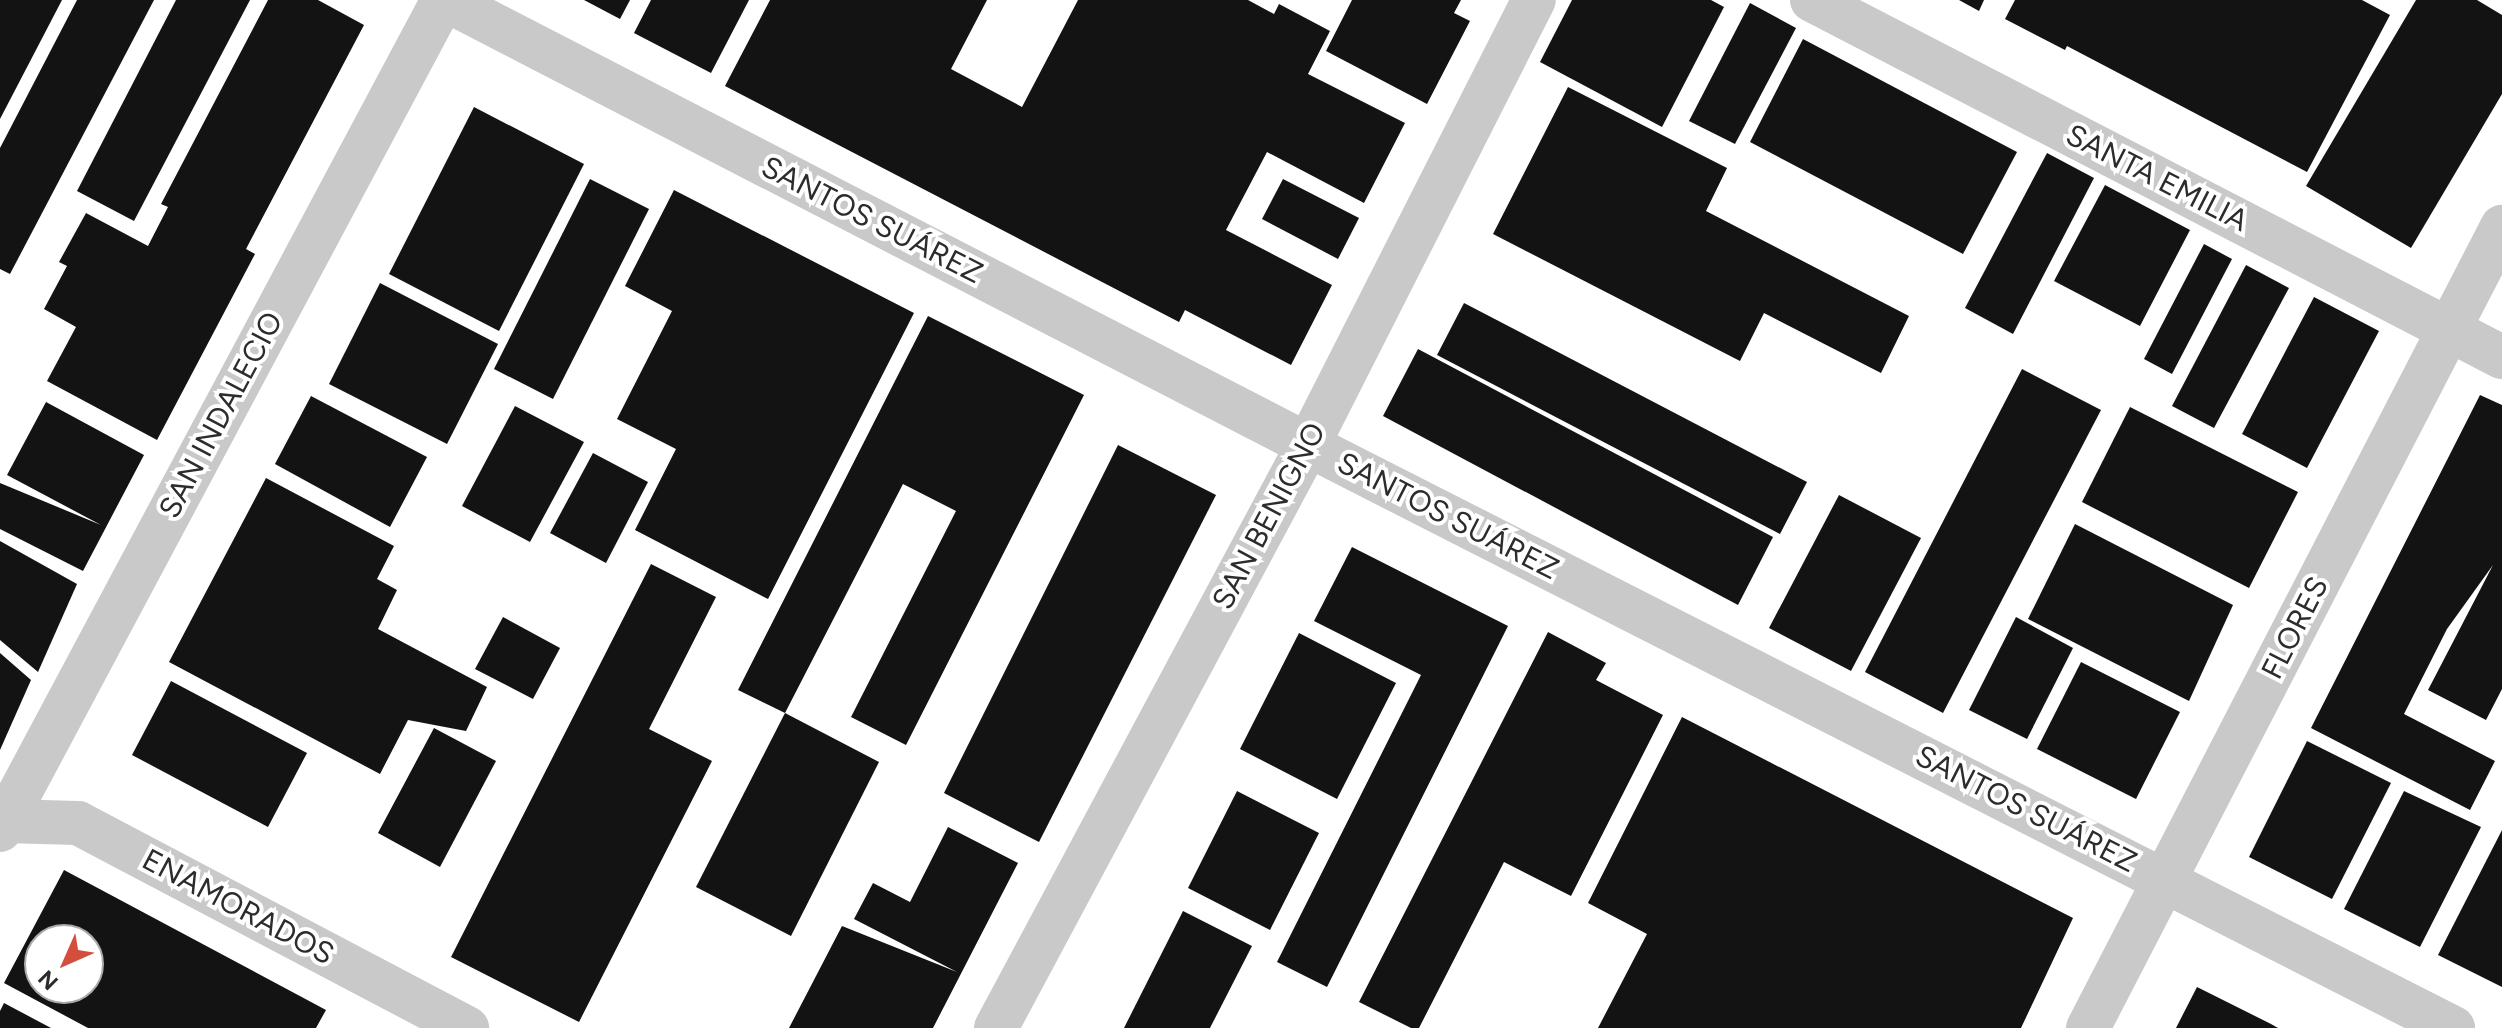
<!DOCTYPE html>
<meta charset="utf-8">
<style>
body{margin:0}
#map{position:relative;width:2502px;height:1028px;overflow:hidden;background:#fff;font-family:Figtree,sans-serif}
div>[style]{position:absolute}
[style*='--x']{left:calc(var(--x)*1px);top:calc(var(--y)*1px);width:calc(var(--w)*1px);rotate:calc(var(--a)*1deg)}
.building>*{inset:0;background:#131313}
.minor>*{height:44px;margin:-22px;padding:0 22px;transform-origin:22px;border-radius:22px;background:#c9c9c9}
span{translate:-50% -50%;white-space:nowrap;text-align:center;line-height:1.15;-webkit-text-stroke:8px #fff;paint-order:stroke}
.street-label{font-size:30px;color:#2c2c2c}
.north{position:absolute;left:24px;top:924px;width:80px;height:80px;box-sizing:border-box;background:#fff;border:2px solid #ababab;border-radius:50%;rotate:225deg;font-size:22px;font-weight:700;line-height:32px;text-align:center;color:#2c2c2c}
.north::after{content:'';display:block;margin:auto;width:28px;height:36px;background:#d44e3e;clip-path:polygon(50% 0,100% 100%,50% 72%,0 100%)}
</style>
<div id="map">
<div class="building">
<div style="clip-path:polygon(0 0,62px 0,0 119px)"></div>
<div style="clip-path:polygon(77px 0,154px 0,10px 274px,0 269px,0 148px)"></div>
<div style="clip-path:polygon(176px 0,250px 0,134px 221px,77px 191px)"></div>
<div style="clip-path:polygon(268px 0,318px 0,364px 25px,246px 249px,255px 254px,157px 440px,47px 381px,76px 327px,44px 309px,67px 266px,59px 262px,86px 213px,148px 246px,168px 207px,161px 204px)"></div>
<div style="clip-path:polygon(584px 0,630px 0,620px 19px)"></div>
<div style="clip-path:polygon(651px 0,749px 0,711px 73px,634px 33px)"></div>
<div style="clip-path:polygon(770px 0,987px 0,951px 69px,1022px 107px,1078px 0,1248px 0,1274px 14px,1279px 4px,1330px 31px,1308px 74px,1405px 123px,1364px 203px,1267px 152px,1226px 230px,1332px 285px,1291px 365px,1185px 310px,1179px 322px,725px 86px)"></div>
<div style="clip-path:polygon(1352px 0,1461px 0,1454px 13px,1470px 21px,1427px 104px,1326px 51px)"></div>
<div style="clip-path:polygon(1572px 0,1711px 0,1724px 7px,1662px 127px,1540px 62px)"></div>
<div style="clip-path:polygon(1959px 0,1984px 0,1979px 11px)"></div>
<div style="clip-path:polygon(2015px 0,2362px 0,2390px 15px,2307px 172px,2067px 46px,2065px 50px,2005px 19px)"></div>
<div style="clip-path:polygon(2416px 0,2477px 0,2502px 15px,2502px 94px,2411px 248px,2306px 186px)"></div>
<div style="clip-path:polygon(1750px 3px,1796px 28px,1735px 144px,1689px 121px)"></div>
<div style="clip-path:polygon(1803px 39px,2017px 152px,1963px 254px,1750px 142px)"></div>
<div style="clip-path:polygon(1568px 87px,1727px 168px,1706px 211px,1909px 316px,1881px 373px,1764px 313px,1740px 361px,1493px 234px)"></div>
<div style="clip-path:polygon(474px 107px,584px 164px,499px 331px,389px 274px)"></div>
<div style="clip-path:polygon(2047px 153px,2094px 178px,2013px 334px,1965px 308px)"></div>
<div style="clip-path:polygon(590px 179px,649px 209px,553px 399px,494px 369px)"></div>
<div style="clip-path:polygon(1283px 179px,1359px 218px,1338px 259px,1262px 219px)"></div>
<div style="clip-path:polygon(2105px 185px,2190px 230px,2140px 326px,2054px 281px)"></div>
<div style="clip-path:polygon(674px 190px,914px 313px,768px 599px,635px 530px,676px 449px,617px 419px,672px 311px,625px 286px)"></div>
<div style="clip-path:polygon(2204px 244px,2232px 259px,2172px 374px,2144px 359px)"></div>
<div style="clip-path:polygon(2246px 265px,2289px 288px,2214px 428px,2172px 406px)"></div>
<div style="clip-path:polygon(380px 283px,498px 344px,447px 444px,329px 384px)"></div>
<div style="clip-path:polygon(2314px 297px,2379px 331px,2307px 468px,2242px 434px)"></div>
<div style="clip-path:polygon(1464px 303px,1807px 482px,1780px 534px,1437px 355px)"></div>
<div style="clip-path:polygon(928px 316px,1084px 395px,906px 745px,851px 717px,956px 511px,903px 484px,785px 713px,738px 690px)"></div>
<div style="clip-path:polygon(1418px 349px,1773px 537px,1738px 605px,1383px 416px)"></div>
<div style="clip-path:polygon(2022px 369px,2101px 410px,1943px 713px,1865px 672px)"></div>
<div style="clip-path:polygon(2480px 395px,2502px 405px,2502px 689px,2486px 720px,2428px 690px,2493px 565px,2447px 629px,2404px 714px,2495px 761px,2470px 810px,2311px 728px)"></div>
<div style="clip-path:polygon(311px 396px,427px 457px,390px 527px,275px 464px)"></div>
<div style="clip-path:polygon(46px 402px,144px 455px,83px 571px,0 529px,0 483px,101px 525px,7px 475px)"></div>
<div style="clip-path:polygon(515px 406px,584px 442px,530px 542px,462px 506px)"></div>
<div style="clip-path:polygon(2130px 407px,2298px 492px,2249px 588px,2082px 502px)"></div>
<div style="clip-path:polygon(1118px 445px,1216px 495px,1039px 842px,944px 793px)"></div>
<div style="clip-path:polygon(593px 453px,648px 482px,606px 563px,550px 533px)"></div>
<div style="clip-path:polygon(266px 478px,394px 546px,377px 579px,397px 590px,378px 629px,487px 687px,466px 731px,408px 720px,380px 774px,169px 662px)"></div>
<div style="clip-path:polygon(1839px 495px,1921px 538px,1851px 671px,1769px 628px)"></div>
<div style="clip-path:polygon(2075px 524px,2233px 605px,2189px 701px,2028px 619px)"></div>
<div style="clip-path:polygon(0 541px,77px 584px,38px 672px,0 640px)"></div>
<div style="clip-path:polygon(1352px 547px,1508px 626px,1327px 987px,1277px 962px,1421px 675px,1314px 621px)"></div>
<div style="clip-path:polygon(651px 564px,716px 597px,649px 729px,712px 761px,579px 1022px,451px 957px)"></div>
<div style="clip-path:polygon(503px 617px,560px 648px,533px 699px,475px 669px)"></div>
<div style="clip-path:polygon(2016px 617px,2073px 648px,2027px 739px,1969px 710px)"></div>
<div style="clip-path:polygon(1548px 632px,1606px 663px,1596px 680px,1663px 715px,1571px 896px,1504px 862px,1419px 1028px,1411px 1028px,1359px 1002px)"></div>
<div style="clip-path:polygon(1299px 633px,1396px 683px,1337px 799px,1240px 749px)"></div>
<div style="clip-path:polygon(0 653px,31px 680px,0 750px)"></div>
<div style="clip-path:polygon(2081px 662px,2180px 712px,2136px 799px,2037px 749px)"></div>
<div style="clip-path:polygon(171px 681px,307px 753px,268px 827px,132px 755px)"></div>
<div style="clip-path:polygon(785px 713px,879px 762px,791px 936px,696px 887px)"></div>
<div style="clip-path:polygon(1682px 717px,2073px 918px,2021px 1028px,1598px 1028px,1647px 934px,1588px 903px)"></div>
<div style="clip-path:polygon(434px 728px,496px 761px,440px 867px,378px 833px)"></div>
<div style="clip-path:polygon(2307px 741px,2391px 783px,2332px 899px,2249px 857px)"></div>
<div style="clip-path:polygon(1237px 791px,1319px 833px,1270px 930px,1188px 888px)"></div>
<div style="clip-path:polygon(2404px 791px,2481px 827px,2420px 947px,2344px 909px)"></div>
<div style="clip-path:polygon(948px 827px,1018px 863px,933px 1028px,789px 1028px,842px 926px,957px 972px,854px 919px,873px 883px,910px 902px)"></div>
<div style="clip-path:polygon(2502px 830px,2502px 987px,2438px 955px)"></div>
<div style="clip-path:polygon(evenodd,64px 870px,326px 1010px,316px 1028px,88px 1028px,4px 983px,64px 870px,40px 940px,88px 940px,88px 988px,40px 988px,40px 940px)"></div>
<div style="clip-path:polygon(1183px 911px,1252px 946px,1210px 1028px,1124px 1028px)"></div>
<div style="clip-path:polygon(2197px 987px,2271px 1024px,2278px 1028px,2176px 1028px)"></div>
<div style="clip-path:polygon(4px 1003px,51px 1028px,0 1028px,0 1011px)"></div>
</div>
<div class="minor">
<div style="--x:446;--y:0;--w:970;--a:27.3"></div>
<div style="--x:1308;--y:445;--w:1285;--a:26.98"></div>
<div style="--x:1812;--y:0;--w:777;--a:27.36"></div>
<div style="--x:0;--y:817;--w:6;--a:39"></div>
<div style="--x:5;--y:821;--w:73;--a:1.6"></div>
<div style="--x:78;--y:823;--w:440;--a:27.8"></div>
<div style="--x:0;--y:830;--w:941;--a:-61.91"></div>
<div style="--x:996;--y:1028;--w:661;--a:-61.85"></div>
<div style="--x:1308;--y:445;--w:499;--a:-63.1"></div>
<div style="--x:2088;--y:1028;--w:902;--a:-62.67"></div>
</div>
<div class="street-label">
<span style="left:2157px;top:178px;rotate:27deg">SANTA EMILIA</span>
<span style="left:872px;top:220px;rotate:27deg">SANTOS SUÁREZ</span>
<span style="left:221px;top:415px;rotate:-62deg">SAN INDALECIO</span>
<span style="left:1269px;top:516px;rotate:-62deg">SAN BENIGNO</span>
<span style="left:1448px;top:516px;rotate:27deg">SANTOS SUÁREZ</span>
<span style="left:2295px;top:628px;rotate:-63deg">FLORES</span>
<span style="left:2026px;top:809px;rotate:27deg">SANTOS SUÁREZ</span>
<span style="left:238px;top:907px;rotate:28deg">ENAMORADOS</span>
</div>
<div class="north">N</div>
</div>
